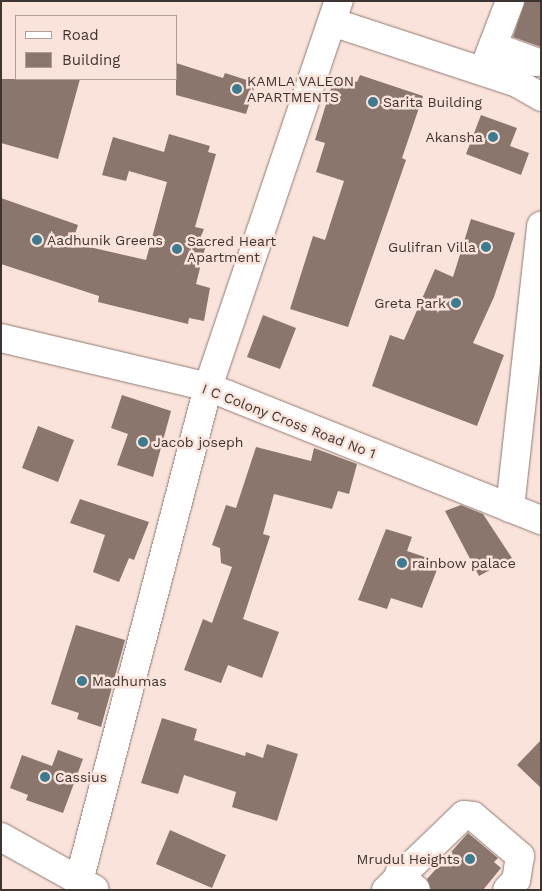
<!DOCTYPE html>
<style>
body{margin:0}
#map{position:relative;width:542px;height:891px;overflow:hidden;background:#fae3da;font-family:"Work Sans",sans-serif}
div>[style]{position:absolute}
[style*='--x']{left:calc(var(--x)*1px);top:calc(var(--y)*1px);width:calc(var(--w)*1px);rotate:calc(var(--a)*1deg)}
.building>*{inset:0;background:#8a766d}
.roads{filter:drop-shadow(0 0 1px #8f7a72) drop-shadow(0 0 1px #8f7a72)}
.minor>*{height:28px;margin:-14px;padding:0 14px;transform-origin:14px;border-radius:14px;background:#fff}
.dots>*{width:14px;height:14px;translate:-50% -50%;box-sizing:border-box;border:2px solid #fae3da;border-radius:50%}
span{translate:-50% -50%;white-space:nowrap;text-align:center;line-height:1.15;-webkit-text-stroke:5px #fae3da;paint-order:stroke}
.poi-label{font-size:14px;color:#3e3532}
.left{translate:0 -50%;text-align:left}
.right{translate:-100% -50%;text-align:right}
.street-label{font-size:14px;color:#3e3532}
.frame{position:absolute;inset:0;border:2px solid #3e3532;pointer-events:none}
.legend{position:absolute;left:15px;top:15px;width:162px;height:65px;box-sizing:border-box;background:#fae3da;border:1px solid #af9d97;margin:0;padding:6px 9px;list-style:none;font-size:15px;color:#3e3532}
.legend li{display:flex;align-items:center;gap:10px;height:25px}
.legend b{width:25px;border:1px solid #af9d97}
</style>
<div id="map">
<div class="building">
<div style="clip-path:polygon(525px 1px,541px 1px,541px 47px,513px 37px)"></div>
<div style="clip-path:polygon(176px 63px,223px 78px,225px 73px,256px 83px,246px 114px,176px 95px)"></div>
<div style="clip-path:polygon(335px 75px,357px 82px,360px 75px,423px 96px,402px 158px,406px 160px,348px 327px,290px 309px,313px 236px,325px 240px,344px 181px,316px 172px,325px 143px,315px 140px)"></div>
<div style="clip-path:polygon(1px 79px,80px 79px,58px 159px,1px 143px)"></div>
<div style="clip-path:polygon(481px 115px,517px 128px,510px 146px,529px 153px,521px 175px,466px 154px)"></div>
<div style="clip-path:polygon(169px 134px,210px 146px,208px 152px,216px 154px,195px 227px,204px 229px,199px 241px,206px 244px,196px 284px,210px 288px,204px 321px,189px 318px,188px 324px,98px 302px,99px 296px,1px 264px,1px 198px,78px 225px,72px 243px,146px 260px,167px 182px,129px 171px,126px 181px,102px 175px,113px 137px,164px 152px)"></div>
<div style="clip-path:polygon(471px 219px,515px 233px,494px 297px,473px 343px,504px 355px,477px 426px,372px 386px,390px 335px,404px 340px,435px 269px,453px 277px)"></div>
<div style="clip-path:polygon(263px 315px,296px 328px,280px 369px,247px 357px)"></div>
<div style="clip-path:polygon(122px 395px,171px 411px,153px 477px,117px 465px,128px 434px,111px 428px)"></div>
<div style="clip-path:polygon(38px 426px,74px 440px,58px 482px,22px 468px)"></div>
<div style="clip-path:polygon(256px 447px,311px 461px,314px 448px,357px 464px,349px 494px,338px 491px,332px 509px,274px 494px,263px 534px,270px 536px,243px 619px,279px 632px,262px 678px,228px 665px,221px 683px,184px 670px,203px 619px,212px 623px,232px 567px,221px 563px,220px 548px,212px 545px,226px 505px,236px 508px)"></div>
<div style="clip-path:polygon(80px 499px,149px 522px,134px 560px,129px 558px,119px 582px,93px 572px,105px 535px,70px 523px)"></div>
<div style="clip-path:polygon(461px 505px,483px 514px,512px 558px,479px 576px,445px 511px)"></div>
<div style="clip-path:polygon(386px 529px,412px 537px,407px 551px,440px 562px,422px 608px,391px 598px,387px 609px,358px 600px)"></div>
<div style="clip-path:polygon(76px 625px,125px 640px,101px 727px,77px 719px,79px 713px,51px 704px)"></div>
<div style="clip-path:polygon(162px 718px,197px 729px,194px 740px,245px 756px,246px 752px,263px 758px,267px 744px,298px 754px,277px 821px,232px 807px,236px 792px,184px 775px,178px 794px,141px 783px)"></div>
<div style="clip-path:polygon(541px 740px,541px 788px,517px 765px)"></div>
<div style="clip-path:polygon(58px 750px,83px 759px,63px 813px,26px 800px,28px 795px,10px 788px,22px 755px,52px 766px)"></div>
<div style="clip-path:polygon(170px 830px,226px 855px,212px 888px,156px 864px)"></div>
<div style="clip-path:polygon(468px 833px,498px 858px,494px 862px,501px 868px,483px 890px,431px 890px,427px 879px)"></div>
</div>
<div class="roads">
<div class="minor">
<div style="--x:332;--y:22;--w:195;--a:18.2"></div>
<div style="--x:517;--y:83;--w:28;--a:30"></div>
<div style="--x:493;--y:46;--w:46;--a:20.4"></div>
<div style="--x:483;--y:71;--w:75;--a:-68.9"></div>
<div style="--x:1;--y:338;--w:213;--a:13.3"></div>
<div style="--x:208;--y:387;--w:359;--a:21.8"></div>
<div style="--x:510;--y:508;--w:284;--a:-83.7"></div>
<div style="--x:1;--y:837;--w:107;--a:29.2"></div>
<div style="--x:399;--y:874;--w:23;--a:43"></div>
<div style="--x:79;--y:881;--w:511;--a:-75.36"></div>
<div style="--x:208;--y:387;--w:408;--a:-71.3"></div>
<div style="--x:386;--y:890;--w:108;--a:-43.9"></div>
<div style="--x:464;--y:815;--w:9;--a:6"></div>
<div style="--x:473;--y:816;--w:62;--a:40.4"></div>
<div style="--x:520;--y:856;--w:24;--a:99"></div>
<div style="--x:516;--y:880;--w:13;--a:132"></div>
</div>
</div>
<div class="dots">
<div style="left:237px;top:89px;background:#3d7b91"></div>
<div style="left:373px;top:102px;background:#3d7b91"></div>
<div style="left:493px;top:137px;background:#3d7b91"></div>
<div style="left:37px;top:240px;background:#3d7b91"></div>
<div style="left:486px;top:247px;background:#3d7b91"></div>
<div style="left:177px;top:249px;background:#3d7b91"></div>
<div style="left:456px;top:303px;background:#3d7b91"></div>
<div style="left:143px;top:442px;background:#3d7b91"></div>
<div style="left:402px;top:563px;background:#3d7b91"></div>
<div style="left:82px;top:681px;background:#3d7b91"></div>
<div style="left:45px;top:777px;background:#3d7b91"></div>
<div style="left:470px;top:859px;background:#3d7b91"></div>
</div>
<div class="poi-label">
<span class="left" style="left:247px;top:89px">KAMLA VALEON<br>APARTMENTS</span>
<span class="left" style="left:383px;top:102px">Sarita Building</span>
<span class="right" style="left:483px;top:137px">Akansha</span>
<span class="left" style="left:47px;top:240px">Aadhunik Greens</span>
<span class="left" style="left:187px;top:249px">Sacred Heart<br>Apartment</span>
<span class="right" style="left:476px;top:247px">Gulifran Villa</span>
<span class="right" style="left:446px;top:303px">Greta Park</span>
<span class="left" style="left:153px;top:442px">Jacob joseph</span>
<span class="left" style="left:412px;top:563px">rainbow palace</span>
<span class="left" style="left:92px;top:681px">Madhumas</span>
<span class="left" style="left:55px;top:777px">Cassius</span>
<span class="right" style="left:460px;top:859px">Mrudul Heights</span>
</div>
<div class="street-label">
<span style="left:289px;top:421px;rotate:21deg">I C Colony Cross Road No 1</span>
</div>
<div class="frame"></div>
<ul class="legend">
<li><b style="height:6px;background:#fff"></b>Road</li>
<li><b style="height:14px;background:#8a766d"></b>Building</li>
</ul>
</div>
